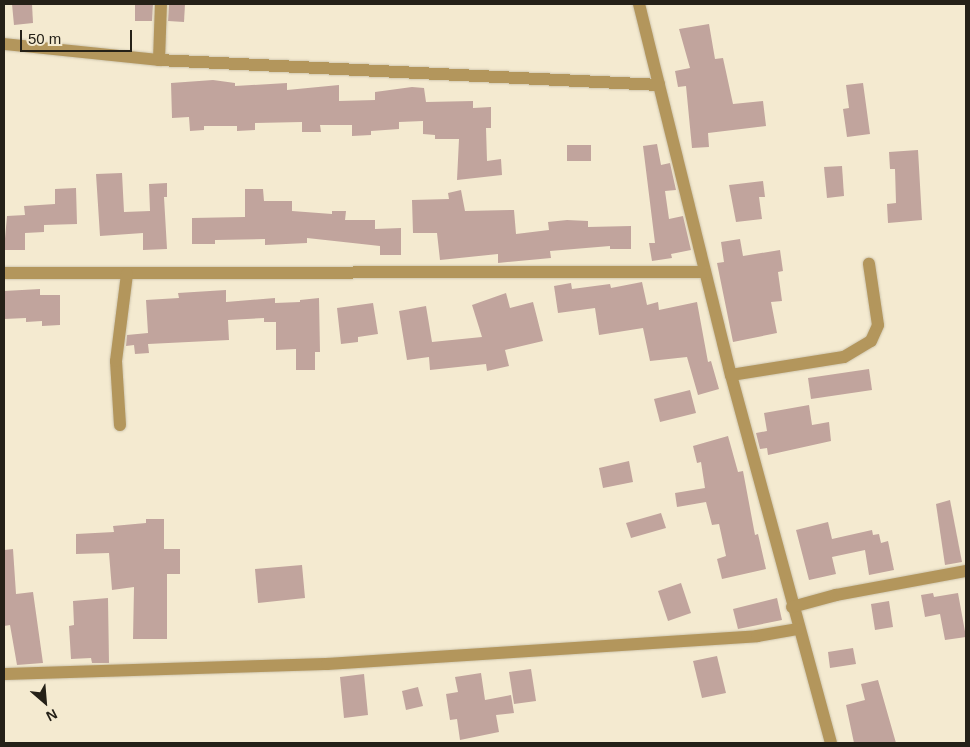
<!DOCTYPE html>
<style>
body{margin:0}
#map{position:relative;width:970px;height:747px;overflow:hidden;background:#f4ead0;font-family:Arial,sans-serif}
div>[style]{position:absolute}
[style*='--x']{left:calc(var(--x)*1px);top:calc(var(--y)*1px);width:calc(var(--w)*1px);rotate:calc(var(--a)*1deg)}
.building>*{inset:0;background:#c1a49d}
.roads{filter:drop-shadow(0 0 1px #cfc6af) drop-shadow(0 0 1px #cfc6af)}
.minor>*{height:12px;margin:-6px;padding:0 6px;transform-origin:6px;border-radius:6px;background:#b3965c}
span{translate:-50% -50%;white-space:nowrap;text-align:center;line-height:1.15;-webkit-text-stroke:5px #f4ead0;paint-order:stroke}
.frame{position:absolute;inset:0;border:5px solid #252118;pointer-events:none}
.north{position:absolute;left:20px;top:677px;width:50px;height:50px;-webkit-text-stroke:4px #f4ead0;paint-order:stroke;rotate:153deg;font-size:14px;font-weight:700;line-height:20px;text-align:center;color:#252118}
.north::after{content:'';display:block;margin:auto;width:18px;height:22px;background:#252118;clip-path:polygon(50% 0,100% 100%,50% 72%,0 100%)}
.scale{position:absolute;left:20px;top:30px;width:112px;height:22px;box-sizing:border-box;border:2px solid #252118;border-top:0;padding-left:6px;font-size:15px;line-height:18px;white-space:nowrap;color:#252118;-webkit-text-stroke:4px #f4ead0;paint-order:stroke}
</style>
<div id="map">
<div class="building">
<div style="clip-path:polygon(12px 4px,32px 4px,33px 23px,14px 25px)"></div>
<div style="clip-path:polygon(135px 4px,153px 4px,152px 21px,135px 21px)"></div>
<div style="clip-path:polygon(169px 4px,185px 4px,184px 22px,168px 21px)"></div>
<div style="clip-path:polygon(709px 24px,715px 59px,723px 58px,733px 104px,763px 101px,766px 126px,708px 133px,709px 147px,692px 148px,686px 86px,678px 87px,675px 71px,690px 68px,679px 29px)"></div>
<div style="clip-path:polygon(213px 80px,235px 83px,235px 86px,287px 83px,287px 90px,339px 85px,339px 101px,375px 100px,375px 92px,412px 87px,424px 88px,426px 102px,473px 101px,473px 108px,491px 107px,491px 128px,486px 128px,487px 161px,501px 159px,502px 175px,457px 180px,459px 139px,435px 139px,435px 135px,423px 134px,423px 121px,399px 122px,399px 129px,371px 131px,371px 135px,352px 136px,352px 125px,320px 125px,321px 132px,302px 132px,302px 122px,255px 123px,255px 130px,237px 131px,237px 126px,204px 126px,204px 130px,190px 131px,189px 117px,172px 118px,171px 83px)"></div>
<div style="clip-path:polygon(863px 83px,870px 134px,847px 137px,843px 109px,849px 108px,846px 85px)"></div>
<div style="clip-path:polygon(657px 144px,661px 165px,670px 163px,676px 190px,665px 191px,669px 219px,683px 216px,691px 250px,671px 254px,672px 258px,652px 261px,649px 243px,655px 243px,643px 146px)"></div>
<div style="clip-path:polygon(567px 145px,591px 145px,591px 161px,567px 161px)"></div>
<div style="clip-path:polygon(918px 150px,922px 220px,888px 223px,887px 204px,896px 203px,895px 169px,890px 169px,889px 152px)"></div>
<div style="clip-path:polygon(842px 166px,844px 196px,827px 198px,824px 167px)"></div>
<div style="clip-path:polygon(122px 173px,124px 212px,150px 211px,149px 184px,167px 183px,167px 197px,164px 197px,167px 249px,143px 250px,143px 233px,100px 236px,96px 174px)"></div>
<div style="clip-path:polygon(763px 181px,765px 197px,759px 197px,762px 219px,736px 222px,729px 185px)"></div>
<div style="clip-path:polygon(76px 188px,77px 224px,44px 225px,44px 232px,25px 233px,25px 250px,4px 250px,7px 216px,25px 215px,24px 206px,55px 204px,55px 189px)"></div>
<div style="clip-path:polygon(245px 189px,263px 189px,264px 201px,292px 201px,292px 211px,332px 214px,332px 211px,346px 211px,345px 220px,375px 220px,375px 229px,401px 228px,401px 255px,380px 255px,380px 246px,307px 238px,307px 243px,265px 245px,265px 239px,215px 240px,215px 244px,192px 244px,192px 218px,245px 217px)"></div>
<div style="clip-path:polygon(461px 190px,465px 211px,514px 210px,516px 234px,549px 230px,548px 222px,567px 220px,588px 221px,588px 227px,631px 226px,631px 249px,610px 249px,610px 246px,550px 251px,551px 258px,498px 263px,498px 254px,440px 260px,437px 233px,413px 233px,412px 200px,449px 199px,448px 193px)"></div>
<div style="clip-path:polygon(740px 239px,743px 256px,780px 250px,783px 271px,778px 272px,782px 301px,771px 302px,777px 333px,733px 342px,717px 263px,724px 262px,721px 242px)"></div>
<div style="clip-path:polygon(642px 282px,647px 305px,658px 302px,659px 310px,697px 302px,708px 362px,711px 361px,719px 389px,698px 395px,687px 357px,650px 361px,643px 328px,599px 335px,595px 308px,558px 313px,554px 286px,571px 283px,572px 289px,610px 284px,611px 288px)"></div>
<div style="clip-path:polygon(40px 289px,40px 295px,60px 295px,60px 325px,42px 326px,42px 321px,26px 322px,26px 318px,4px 319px,4px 291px)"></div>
<div style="clip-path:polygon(226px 290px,226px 302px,275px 298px,275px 303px,300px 302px,300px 300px,319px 298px,320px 352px,315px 352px,315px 370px,296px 370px,296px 349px,276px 350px,276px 322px,264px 322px,264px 318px,228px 320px,229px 340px,148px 344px,149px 353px,135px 354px,134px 345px,126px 346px,127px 335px,148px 333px,146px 300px,179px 298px,178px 293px)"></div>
<div style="clip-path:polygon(506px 293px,510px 308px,533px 302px,543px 341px,505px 350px,509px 366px,487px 371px,486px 364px,430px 370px,429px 357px,407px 360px,399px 311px,426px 306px,432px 342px,482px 337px,472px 305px)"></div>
<div style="clip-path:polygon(373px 303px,378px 334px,358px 337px,358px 342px,341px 344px,337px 308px)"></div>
<div style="clip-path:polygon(869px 369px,872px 390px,811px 399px,808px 378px)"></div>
<div style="clip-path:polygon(690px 390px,696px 413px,660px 422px,654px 399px)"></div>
<div style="clip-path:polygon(809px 405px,812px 425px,829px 422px,831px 441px,768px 455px,767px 448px,760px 449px,756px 433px,767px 431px,764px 413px)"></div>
<div style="clip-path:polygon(728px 436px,738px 472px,743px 471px,755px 535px,758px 534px,766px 569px,722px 579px,717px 559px,726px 556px,719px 524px,712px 525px,706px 502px,677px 507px,675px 493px,705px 488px,701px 462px,697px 463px,693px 446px)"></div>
<div style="clip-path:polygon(629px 461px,633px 482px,603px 488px,599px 468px)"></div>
<div style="clip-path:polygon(950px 500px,962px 562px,945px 565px,936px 504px)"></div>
<div style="clip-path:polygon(661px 513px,666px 528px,631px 538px,626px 523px)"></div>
<div style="clip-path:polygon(146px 519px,164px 519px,164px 549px,180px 549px,180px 574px,167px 574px,167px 639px,133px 639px,134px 587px,112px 590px,109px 553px,76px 554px,76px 534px,114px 532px,113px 526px,146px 523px)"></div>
<div style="clip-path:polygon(828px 522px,832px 539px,872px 530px,873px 535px,879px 534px,881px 543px,888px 541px,894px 570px,869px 575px,865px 550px,832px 557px,836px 574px,809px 580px,796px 530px)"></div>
<div style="clip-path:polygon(13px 549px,16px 594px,33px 592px,43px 663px,17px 665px,10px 625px,4px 626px,4px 550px)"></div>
<div style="clip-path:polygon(302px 565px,305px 598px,258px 603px,255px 569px)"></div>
<div style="clip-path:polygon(681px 583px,691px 613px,668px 621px,658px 591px)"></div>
<div style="clip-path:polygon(933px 593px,934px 597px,958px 593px,966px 637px,945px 640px,940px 614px,925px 617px,921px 595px)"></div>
<div style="clip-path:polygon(108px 598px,109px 663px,92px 663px,91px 658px,71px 659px,69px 626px,74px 625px,73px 601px)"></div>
<div style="clip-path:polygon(777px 598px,782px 620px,738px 629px,733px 609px)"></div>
<div style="clip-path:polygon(889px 601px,893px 627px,875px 630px,871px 604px)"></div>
<div style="clip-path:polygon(853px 648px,856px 664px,830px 668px,828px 652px)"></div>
<div style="clip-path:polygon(717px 656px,726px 693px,702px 698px,693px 661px)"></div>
<div style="clip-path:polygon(531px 669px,536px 701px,514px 704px,509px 672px)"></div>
<div style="clip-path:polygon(481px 673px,485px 700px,511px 695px,514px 713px,496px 715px,499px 732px,460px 740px,457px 719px,450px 720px,446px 694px,458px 692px,455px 677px)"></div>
<div style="clip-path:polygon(364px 674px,368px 715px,344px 718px,340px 677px)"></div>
<div style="clip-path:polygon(878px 680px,896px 743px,854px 743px,846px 705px,865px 700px,861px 684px)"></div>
<div style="clip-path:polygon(418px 687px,423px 706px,406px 710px,402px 691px)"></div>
</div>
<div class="roads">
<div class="minor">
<div style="--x:639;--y:4;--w:382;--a:76.1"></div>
<div style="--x:731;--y:375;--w:381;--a:74.8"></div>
<div style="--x:4;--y:44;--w:156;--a:5.9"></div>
<div style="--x:159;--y:60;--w:501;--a:2.86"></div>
<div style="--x:159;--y:60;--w:56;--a:-88"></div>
<div style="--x:4;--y:273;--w:701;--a:-0.08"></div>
<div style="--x:731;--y:375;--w:114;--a:-9.1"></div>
<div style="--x:844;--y:357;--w:31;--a:-31"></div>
<div style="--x:871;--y:341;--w:17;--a:-66"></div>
<div style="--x:878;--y:325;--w:62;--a:-98.4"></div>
<div style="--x:120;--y:425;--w:64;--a:-93.6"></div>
<div style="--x:116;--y:361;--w:88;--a:-82.8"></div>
<div style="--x:792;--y:607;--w:46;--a:-15.3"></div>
<div style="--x:836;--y:595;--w:132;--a:-10.5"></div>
<div style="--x:4;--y:674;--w:323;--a:-1.8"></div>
<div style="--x:327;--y:664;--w:431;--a:-3.7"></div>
<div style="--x:757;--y:636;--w:42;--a:-9.7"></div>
</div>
</div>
<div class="frame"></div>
<div class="north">N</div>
<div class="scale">50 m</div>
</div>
